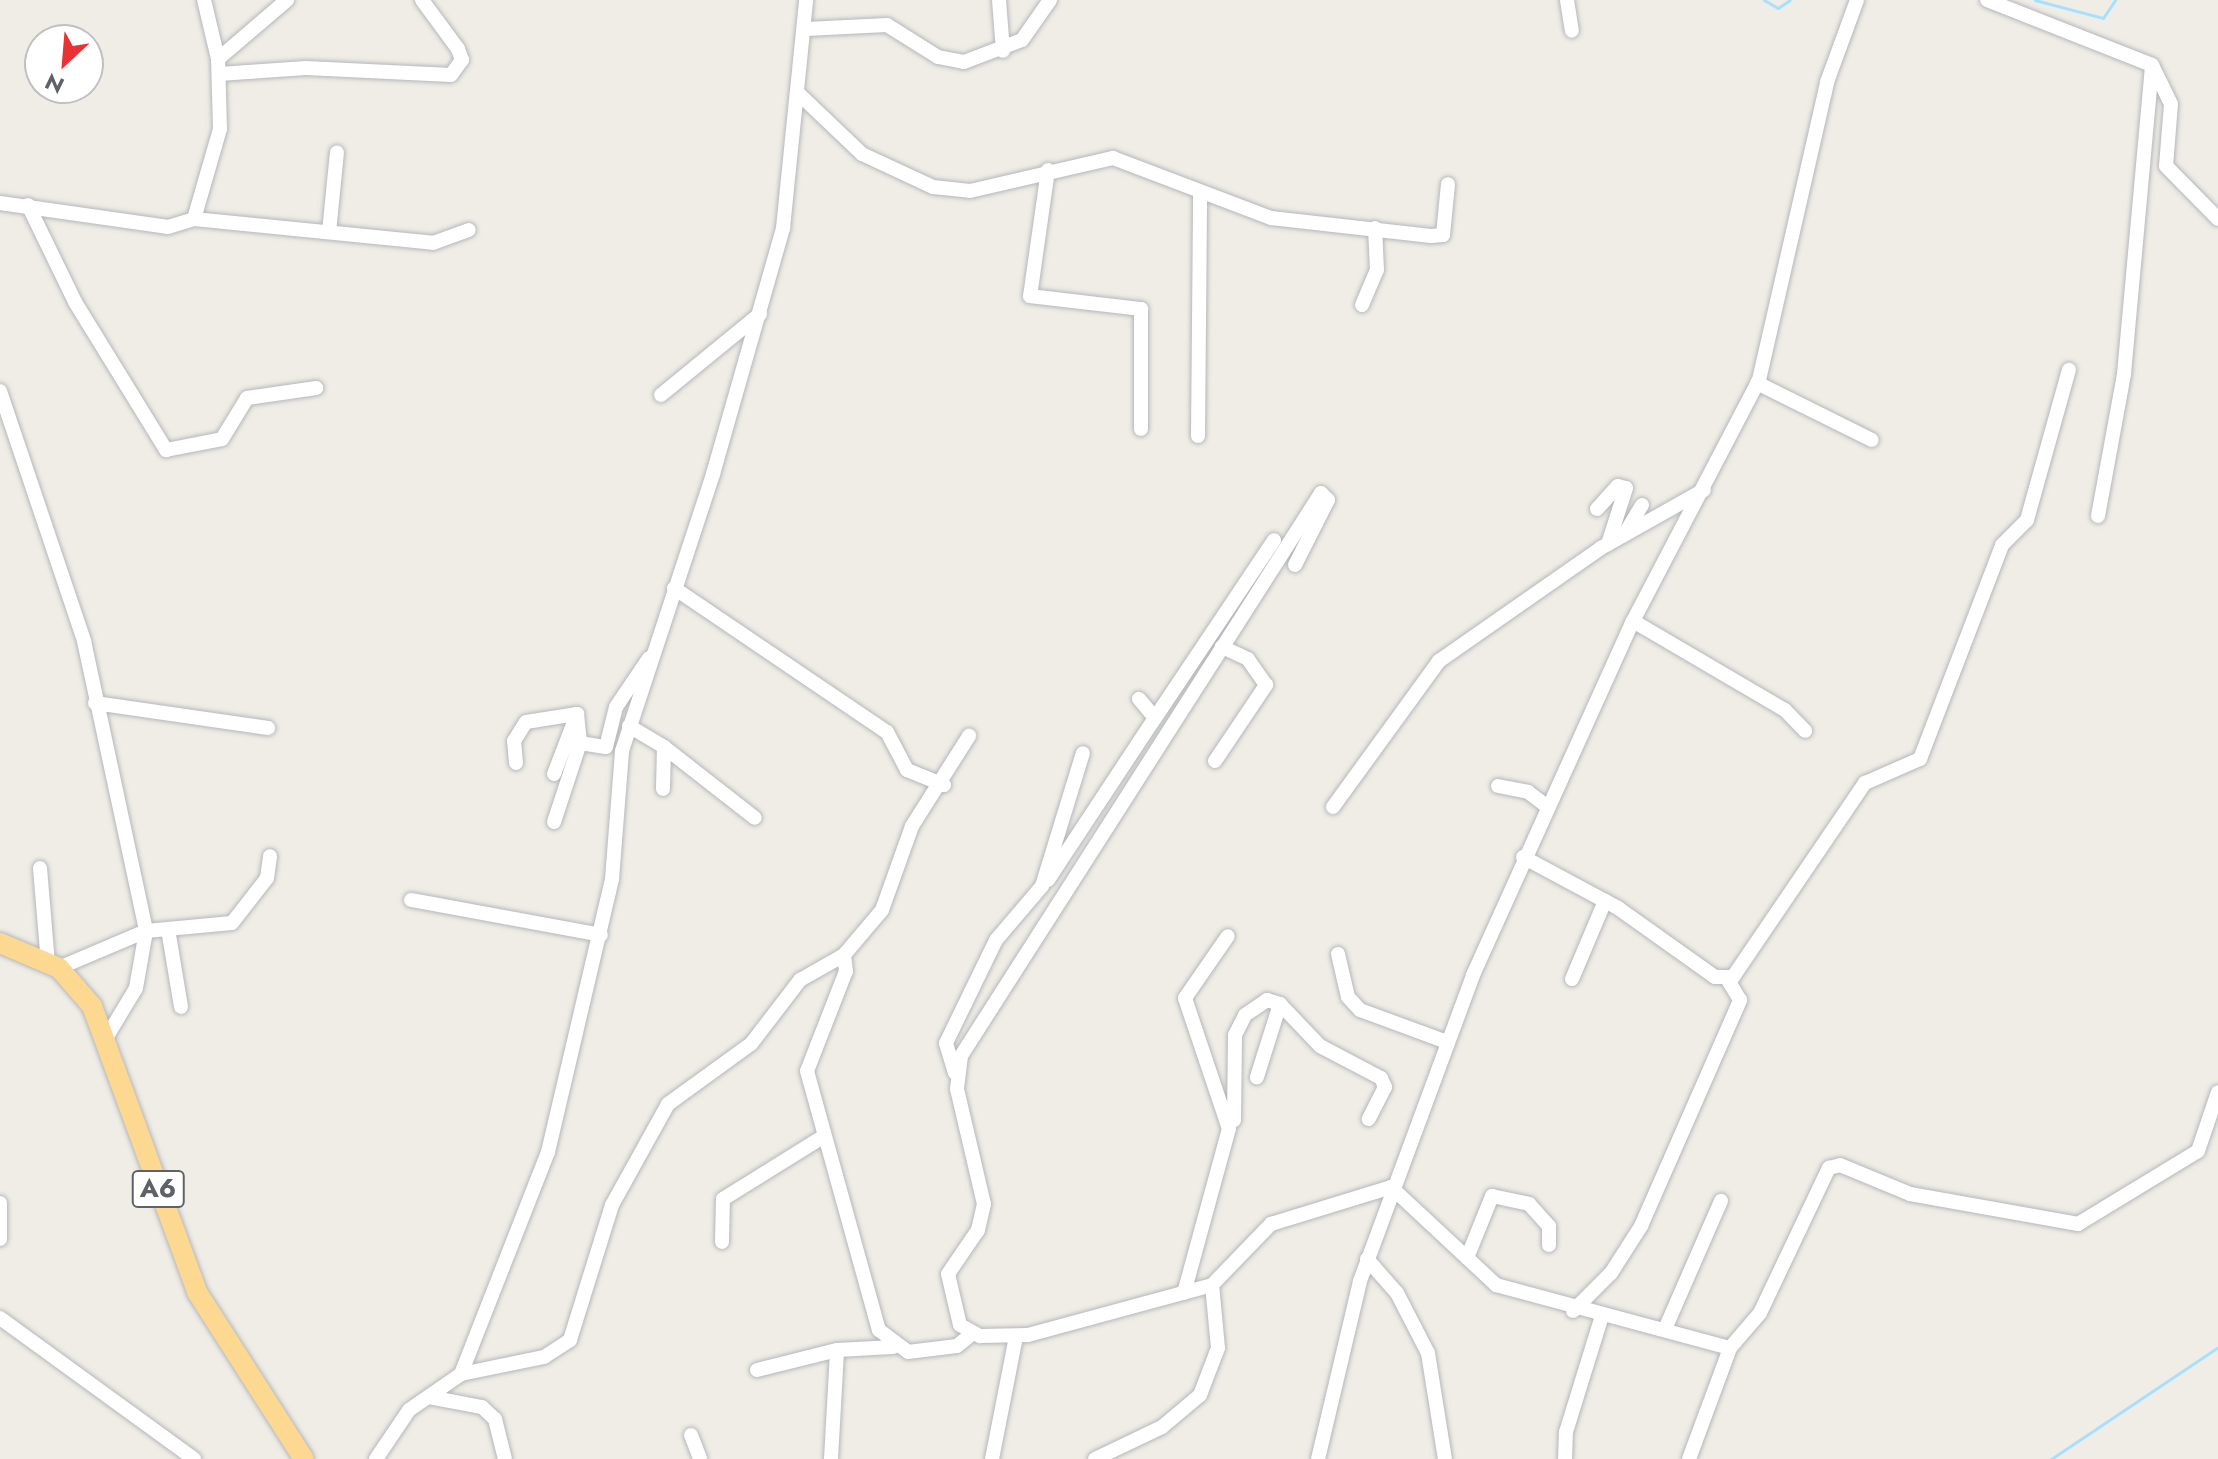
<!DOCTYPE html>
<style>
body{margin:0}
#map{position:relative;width:2218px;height:1459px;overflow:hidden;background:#f0ede6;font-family:Jost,sans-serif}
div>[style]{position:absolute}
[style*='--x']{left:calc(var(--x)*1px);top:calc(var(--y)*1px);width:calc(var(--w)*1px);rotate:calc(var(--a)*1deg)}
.stream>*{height:3px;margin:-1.5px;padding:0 1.5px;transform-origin:1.5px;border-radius:1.5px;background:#a7e0ff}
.roads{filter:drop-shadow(0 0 2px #b4b7bb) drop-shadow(0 0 2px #b4b7bb)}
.minor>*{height:14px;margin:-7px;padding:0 7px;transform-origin:7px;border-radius:7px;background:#fff}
.highway>*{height:20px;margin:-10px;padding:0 10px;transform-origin:10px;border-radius:10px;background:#fdd890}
span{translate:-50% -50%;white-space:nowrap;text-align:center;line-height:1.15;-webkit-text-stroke:6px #fff;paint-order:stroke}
.shield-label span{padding:2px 6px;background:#fff;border:2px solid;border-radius:6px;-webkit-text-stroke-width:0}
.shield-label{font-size:26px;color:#5e6267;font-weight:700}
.north{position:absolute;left:24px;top:24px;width:80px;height:80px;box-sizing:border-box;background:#fff;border:2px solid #bfc0c2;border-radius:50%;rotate:206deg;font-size:22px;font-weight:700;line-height:32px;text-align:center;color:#5e6267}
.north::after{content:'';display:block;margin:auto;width:28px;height:36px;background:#ea3234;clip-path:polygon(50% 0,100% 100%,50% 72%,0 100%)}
</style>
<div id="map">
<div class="stream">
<div style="--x:1764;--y:0;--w:16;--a:30"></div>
<div style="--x:1778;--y:8;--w:14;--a:-34"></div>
<div style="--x:2035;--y:0;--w:70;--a:14.8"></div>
<div style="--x:2103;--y:18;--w:22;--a:-56"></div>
<div style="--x:2051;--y:1459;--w:201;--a:-33.8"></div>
</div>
<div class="roads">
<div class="minor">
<div style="--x:999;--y:0;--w:51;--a:85.5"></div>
<div style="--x:1567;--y:0;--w:31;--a:81"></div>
<div style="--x:1987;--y:0;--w:177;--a:21.5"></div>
<div style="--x:2152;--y:65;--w:43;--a:64"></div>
<div style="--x:2171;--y:104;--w:62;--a:94.6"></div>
<div style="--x:2166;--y:166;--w:74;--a:45.5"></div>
<div style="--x:806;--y:29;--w:81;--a:-2.8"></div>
<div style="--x:887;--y:25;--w:60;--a:32.1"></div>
<div style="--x:938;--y:57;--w:26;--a:11"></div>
<div style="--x:964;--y:62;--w:62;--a:-20.8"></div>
<div style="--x:1022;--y:40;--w:49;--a:-55"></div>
<div style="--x:218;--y:59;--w:91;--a:-40.5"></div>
<div style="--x:219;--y:74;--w:87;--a:-3.9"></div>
<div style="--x:306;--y:68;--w:145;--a:2.8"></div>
<div style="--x:451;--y:75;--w:19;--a:-54"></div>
<div style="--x:462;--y:60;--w:12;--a:-110"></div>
<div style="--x:458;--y:49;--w:61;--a:-126.3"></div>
<div style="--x:799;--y:94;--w:87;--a:43.6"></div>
<div style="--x:862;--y:154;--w:78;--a:24.9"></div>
<div style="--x:933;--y:187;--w:37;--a:6"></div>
<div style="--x:970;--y:191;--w:147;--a:-13"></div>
<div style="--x:1113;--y:158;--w:169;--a:20.8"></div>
<div style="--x:1271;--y:218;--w:161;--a:6.4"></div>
<div style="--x:1431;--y:236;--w:12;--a:-5"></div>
<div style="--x:1443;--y:235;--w:51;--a:-84.4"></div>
<div style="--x:1048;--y:170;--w:127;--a:98.1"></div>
<div style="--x:1030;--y:296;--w:112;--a:6.7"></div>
<div style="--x:1141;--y:309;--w:120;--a:90"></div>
<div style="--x:0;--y:203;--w:170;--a:8.1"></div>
<div style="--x:168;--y:227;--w:27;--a:-17"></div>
<div style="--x:194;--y:219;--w:94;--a:-73.9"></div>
<div style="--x:220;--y:129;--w:70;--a:-91.6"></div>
<div style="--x:218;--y:59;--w:61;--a:-103.3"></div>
<div style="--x:28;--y:205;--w:108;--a:64.1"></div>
<div style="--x:75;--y:302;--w:174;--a:58.4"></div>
<div style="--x:166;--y:450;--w:57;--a:-11.1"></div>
<div style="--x:222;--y:439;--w:48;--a:-58.6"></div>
<div style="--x:247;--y:398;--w:70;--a:-8.2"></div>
<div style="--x:194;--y:219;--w:240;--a:5.7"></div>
<div style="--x:433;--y:243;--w:38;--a:-20"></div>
<div style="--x:329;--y:232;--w:80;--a:-84.3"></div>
<div style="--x:1362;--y:305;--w:38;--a:-67"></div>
<div style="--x:1377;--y:270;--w:42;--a:-92.7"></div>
<div style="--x:1757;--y:383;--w:128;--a:26.4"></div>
<div style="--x:0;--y:391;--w:264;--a:71.4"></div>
<div style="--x:84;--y:641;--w:297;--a:77.9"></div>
<div style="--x:146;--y:931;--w:95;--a:157"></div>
<div style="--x:661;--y:395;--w:128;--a:-39.3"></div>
<div style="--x:1198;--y:436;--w:240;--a:-89.5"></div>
<div style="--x:1597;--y:509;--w:31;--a:-48"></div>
<div style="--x:1618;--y:486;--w:8;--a:14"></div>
<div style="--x:1626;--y:488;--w:59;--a:107.8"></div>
<div style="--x:2098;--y:516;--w:144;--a:-79.6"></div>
<div style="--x:2124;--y:374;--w:310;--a:-84.8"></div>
<div style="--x:1624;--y:535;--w:35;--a:-59"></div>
<div style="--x:1295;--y:565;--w:73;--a:-63.1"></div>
<div style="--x:1328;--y:500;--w:10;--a:-135"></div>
<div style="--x:1321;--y:493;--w:668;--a:122.6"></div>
<div style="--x:961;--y:1056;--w:33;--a:97"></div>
<div style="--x:957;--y:1089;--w:118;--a:76.8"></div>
<div style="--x:984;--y:1204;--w:27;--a:103"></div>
<div style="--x:978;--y:1230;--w:53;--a:124.3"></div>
<div style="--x:948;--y:1274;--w:52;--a:76.8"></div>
<div style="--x:960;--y:1325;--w:23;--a:29"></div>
<div style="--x:980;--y:1336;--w:48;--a:-1.2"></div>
<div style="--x:1028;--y:1335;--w:191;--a:-15.2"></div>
<div style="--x:1212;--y:1285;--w:85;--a:-46"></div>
<div style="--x:1271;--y:1224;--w:126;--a:-17.1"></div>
<div style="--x:1391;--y:1187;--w:144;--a:43"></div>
<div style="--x:1496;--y:1285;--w:242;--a:15.1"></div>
<div style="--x:674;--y:588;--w:257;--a:34.1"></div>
<div style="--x:887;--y:732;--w:43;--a:62.2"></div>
<div style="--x:907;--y:770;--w:40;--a:22"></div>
<div style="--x:1633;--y:621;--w:176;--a:30.4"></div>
<div style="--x:1785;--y:710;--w:29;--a:46"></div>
<div style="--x:95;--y:703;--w:175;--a:8.2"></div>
<div style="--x:1155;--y:718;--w:214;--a:-56.2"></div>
<div style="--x:629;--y:726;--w:41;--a:31"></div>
<div style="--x:664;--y:747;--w:42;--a:91.4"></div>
<div style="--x:664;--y:747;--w:115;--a:38"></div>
<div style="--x:1215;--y:761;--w:92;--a:-56.1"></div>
<div style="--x:1266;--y:685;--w:32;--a:-125"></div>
<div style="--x:1248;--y:659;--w:29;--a:-155"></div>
<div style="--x:516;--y:763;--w:22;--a:-95"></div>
<div style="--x:514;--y:741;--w:22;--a:-58"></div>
<div style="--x:526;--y:722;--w:52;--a:-8.9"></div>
<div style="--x:554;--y:774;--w:64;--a:-69"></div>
<div style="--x:577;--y:714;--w:29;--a:84"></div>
<div style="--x:1498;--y:786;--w:31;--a:11"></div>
<div style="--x:1528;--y:792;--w:21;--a:37"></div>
<div style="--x:1333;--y:807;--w:180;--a:-54"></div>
<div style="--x:1439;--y:661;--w:198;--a:-34.9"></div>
<div style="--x:1601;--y:548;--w:118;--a:-29.4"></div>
<div style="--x:554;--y:822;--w:83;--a:-71.8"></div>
<div style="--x:580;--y:743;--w:26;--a:9"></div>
<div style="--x:606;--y:747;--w:41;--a:-76"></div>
<div style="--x:616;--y:707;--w:59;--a:-56"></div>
<div style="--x:1523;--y:857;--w:108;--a:28.2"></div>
<div style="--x:1618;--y:908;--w:119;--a:35.4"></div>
<div style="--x:1715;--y:977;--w:18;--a:0"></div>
<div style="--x:1733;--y:977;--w:235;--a:-55.8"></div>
<div style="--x:1865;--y:783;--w:60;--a:-23.6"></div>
<div style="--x:1920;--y:759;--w:229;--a:-69"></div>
<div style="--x:2002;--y:545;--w:35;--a:-45"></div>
<div style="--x:2027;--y:520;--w:156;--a:-74.4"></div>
<div style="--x:40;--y:868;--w:95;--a:85.2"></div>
<div style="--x:1048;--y:880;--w:194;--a:-56.6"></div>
<div style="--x:1155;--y:718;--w:25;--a:-130"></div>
<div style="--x:411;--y:900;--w:193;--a:10.4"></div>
<div style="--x:168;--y:929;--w:79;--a:80.5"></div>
<div style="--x:1338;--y:954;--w:44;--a:76.9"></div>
<div style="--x:1348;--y:997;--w:18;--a:47"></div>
<div style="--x:1360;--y:1010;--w:93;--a:20.2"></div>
<div style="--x:844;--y:955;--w:59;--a:-49.8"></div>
<div style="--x:882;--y:910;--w:89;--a:-70.3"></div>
<div style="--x:912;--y:826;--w:107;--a:-57.7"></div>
<div style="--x:1572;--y:979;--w:85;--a:-67.1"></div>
<div style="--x:1280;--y:1004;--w:58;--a:46.4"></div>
<div style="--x:1320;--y:1046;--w:69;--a:27.7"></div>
<div style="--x:1381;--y:1078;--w:10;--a:66"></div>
<div style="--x:1385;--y:1087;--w:36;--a:117"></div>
<div style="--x:106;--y:1038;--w:58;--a:-59"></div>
<div style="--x:136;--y:988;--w:58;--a:-80"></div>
<div style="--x:146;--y:931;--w:86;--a:-5.3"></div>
<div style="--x:232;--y:923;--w:57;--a:-52.1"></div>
<div style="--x:267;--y:878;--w:22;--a:-82"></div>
<div style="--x:955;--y:1073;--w:31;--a:-107"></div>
<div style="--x:946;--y:1043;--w:114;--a:-64.1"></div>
<div style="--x:996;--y:940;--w:71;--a:-49.6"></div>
<div style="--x:1042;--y:886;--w:139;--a:-72.9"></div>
<div style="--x:1227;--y:1122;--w:7;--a:-16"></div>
<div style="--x:1234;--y:1120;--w:85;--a:-89.3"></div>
<div style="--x:1235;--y:1035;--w:22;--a:-63"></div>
<div style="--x:1245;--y:1015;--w:27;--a:-34"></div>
<div style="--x:1267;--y:1000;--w:14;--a:17"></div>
<div style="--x:1280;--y:1004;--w:77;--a:107.5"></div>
<div style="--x:0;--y:1203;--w:36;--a:90"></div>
<div style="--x:722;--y:1242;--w:43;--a:-88.7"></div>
<div style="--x:723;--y:1199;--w:115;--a:-31.9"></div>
<div style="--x:1467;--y:1258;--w:67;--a:-68"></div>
<div style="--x:1492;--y:1196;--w:38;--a:12"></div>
<div style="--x:1529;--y:1204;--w:30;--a:48"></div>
<div style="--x:1549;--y:1226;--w:19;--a:90"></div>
<div style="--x:1367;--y:1259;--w:45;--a:48.6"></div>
<div style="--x:1397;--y:1293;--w:68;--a:62.7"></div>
<div style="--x:1428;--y:1353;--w:107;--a:80.9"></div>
<div style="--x:1184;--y:1293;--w:170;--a:-74.7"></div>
<div style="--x:1229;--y:1129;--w:138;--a:-108.6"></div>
<div style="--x:1185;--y:998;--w:75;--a:-55.3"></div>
<div style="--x:1573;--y:1311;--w:54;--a:-45"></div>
<div style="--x:1611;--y:1273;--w:56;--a:-57.4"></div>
<div style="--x:1641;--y:1226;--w:247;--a:-66.3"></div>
<div style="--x:1740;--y:1000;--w:23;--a:-121"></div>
<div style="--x:0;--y:1318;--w:240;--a:36"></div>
<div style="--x:1665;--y:1329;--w:140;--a:-66.4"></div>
<div style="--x:757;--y:1370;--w:82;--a:-14"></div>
<div style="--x:461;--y:1374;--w:85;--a:-11.6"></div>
<div style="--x:544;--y:1357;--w:31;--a:-33"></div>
<div style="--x:570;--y:1340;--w:141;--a:-72.7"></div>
<div style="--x:612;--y:1205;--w:115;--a:-61"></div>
<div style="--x:668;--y:1104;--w:102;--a:-35.9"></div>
<div style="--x:751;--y:1044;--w:81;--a:-52.6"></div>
<div style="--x:800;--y:980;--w:51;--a:-29.6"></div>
<div style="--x:844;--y:955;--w:16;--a:83"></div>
<div style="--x:846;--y:971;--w:107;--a:111.3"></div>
<div style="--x:807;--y:1071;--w:269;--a:74.5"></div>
<div style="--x:879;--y:1330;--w:36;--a:37"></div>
<div style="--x:908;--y:1352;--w:49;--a:-7"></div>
<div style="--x:957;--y:1346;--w:19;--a:-39"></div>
<div style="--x:429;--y:1397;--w:54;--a:10.7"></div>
<div style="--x:482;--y:1407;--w:18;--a:43"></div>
<div style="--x:495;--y:1419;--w:41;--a:76"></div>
<div style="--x:691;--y:1435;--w:26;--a:69"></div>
<div style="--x:376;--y:1459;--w:59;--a:-56"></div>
<div style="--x:409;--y:1410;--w:63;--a:-34.7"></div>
<div style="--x:461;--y:1374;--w:238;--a:-68.6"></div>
<div style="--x:548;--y:1152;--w:280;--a:-76.8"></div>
<div style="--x:612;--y:879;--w:128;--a:-85.5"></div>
<div style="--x:622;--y:751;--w:292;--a:-71.8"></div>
<div style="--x:713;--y:474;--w:256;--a:-74.1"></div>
<div style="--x:783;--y:228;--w:229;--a:-84.2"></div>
<div style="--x:831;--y:1459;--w:109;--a:-86.8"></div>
<div style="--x:837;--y:1350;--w:56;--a:-3.1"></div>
<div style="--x:992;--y:1459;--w:124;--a:-78.9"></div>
<div style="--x:1095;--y:1459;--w:74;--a:-25.5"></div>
<div style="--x:1162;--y:1427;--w:50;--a:-40.1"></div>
<div style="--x:1200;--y:1395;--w:50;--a:-69"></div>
<div style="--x:1218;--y:1348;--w:63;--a:-95.4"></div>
<div style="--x:1318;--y:1459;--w:183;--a:-76.7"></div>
<div style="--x:1360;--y:1281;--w:326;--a:-69.7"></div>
<div style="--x:1473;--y:975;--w:388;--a:-65.7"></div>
<div style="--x:1633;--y:621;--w:272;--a:-62.4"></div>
<div style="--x:1759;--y:380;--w:306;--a:-77.1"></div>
<div style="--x:1827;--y:82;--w:87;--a:-69.9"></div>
<div style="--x:1565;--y:1459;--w:27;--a:-88"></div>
<div style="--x:1566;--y:1432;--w:121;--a:-72.8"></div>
<div style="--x:1689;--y:1459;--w:118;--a:-69.7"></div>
<div style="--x:1730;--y:1348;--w:46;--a:-49.4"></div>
<div style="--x:1760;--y:1313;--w:161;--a:-64.6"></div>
<div style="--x:1829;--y:1168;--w:11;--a:-15"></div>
<div style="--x:1840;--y:1165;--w:76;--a:22.5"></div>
<div style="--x:1910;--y:1194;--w:171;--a:10.1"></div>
<div style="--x:2078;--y:1224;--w:140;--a:-31.3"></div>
<div style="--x:2198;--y:1151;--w:62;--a:-71.3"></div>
</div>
<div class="highway">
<div style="--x:0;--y:943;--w:64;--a:23"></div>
<div style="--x:59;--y:968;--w:50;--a:49"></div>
<div style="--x:92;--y:1006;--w:305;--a:69.8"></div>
<div style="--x:197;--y:1292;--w:198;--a:57.4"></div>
</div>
</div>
<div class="shield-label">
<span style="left:158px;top:1189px">A6</span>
</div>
<div class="north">N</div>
</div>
